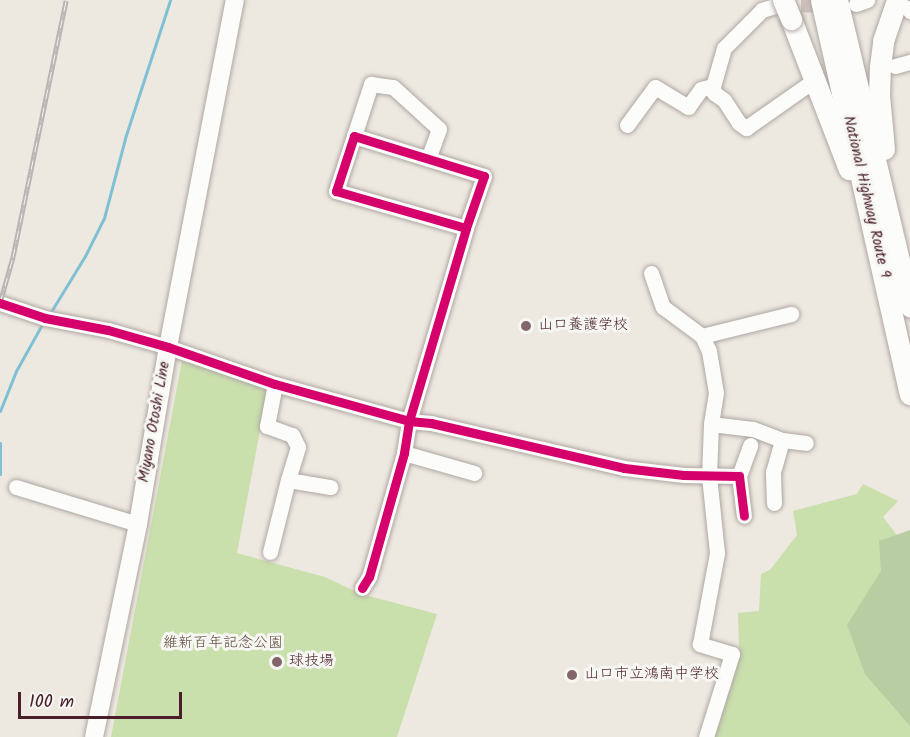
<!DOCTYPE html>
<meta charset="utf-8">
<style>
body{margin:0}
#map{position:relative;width:910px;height:737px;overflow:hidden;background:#eee9e0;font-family:Kalam,"Klee One",sans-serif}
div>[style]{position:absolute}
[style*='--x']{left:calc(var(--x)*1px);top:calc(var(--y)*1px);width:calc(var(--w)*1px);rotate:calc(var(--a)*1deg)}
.green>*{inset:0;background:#c9dfac}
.forest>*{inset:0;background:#b6cea2}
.stream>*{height:3px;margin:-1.5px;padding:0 1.5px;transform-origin:1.5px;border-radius:1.5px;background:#80c0d4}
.minor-tunnel>*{height:15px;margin-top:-7.5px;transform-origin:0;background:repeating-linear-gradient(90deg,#cdc1bc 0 15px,transparent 0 23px)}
.roads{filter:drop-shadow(0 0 2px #afa6a3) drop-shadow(0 0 2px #afa6a3)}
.minor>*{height:15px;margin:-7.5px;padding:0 7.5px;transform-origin:7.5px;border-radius:7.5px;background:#fcfcfa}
.major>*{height:18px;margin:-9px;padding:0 9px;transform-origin:9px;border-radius:9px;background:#fcfcfa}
.highway>*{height:21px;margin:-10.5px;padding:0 10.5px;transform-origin:10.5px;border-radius:10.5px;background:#fcfcfa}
.rail>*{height:5px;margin-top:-2.5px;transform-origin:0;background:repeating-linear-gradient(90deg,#f6f6f2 0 9px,#bab4b5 0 18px);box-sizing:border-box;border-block:2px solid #bab4b5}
.bridges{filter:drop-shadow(0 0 2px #afa6a3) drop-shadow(0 0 2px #afa6a3)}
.highway-bridge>*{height:21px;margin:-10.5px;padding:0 10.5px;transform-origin:10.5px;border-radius:10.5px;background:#fcfcfa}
.cycleway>*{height:9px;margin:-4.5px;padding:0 4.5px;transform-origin:4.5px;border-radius:4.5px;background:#d6006c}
.dots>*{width:16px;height:16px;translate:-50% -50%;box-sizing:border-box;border:3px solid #f6f6f2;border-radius:50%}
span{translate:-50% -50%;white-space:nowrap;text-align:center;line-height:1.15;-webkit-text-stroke:6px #f6f6f2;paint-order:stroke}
.street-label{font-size:15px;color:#4a1f2b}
.poi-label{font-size:15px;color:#4a1f2b}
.left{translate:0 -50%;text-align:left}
.park-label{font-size:15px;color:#624d40}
.scale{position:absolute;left:18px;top:692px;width:164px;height:27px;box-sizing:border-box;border:3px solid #4a1f2b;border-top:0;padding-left:8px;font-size:18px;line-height:21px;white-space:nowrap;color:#4a1f2b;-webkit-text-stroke:4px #f6f6f2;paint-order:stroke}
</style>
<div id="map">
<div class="green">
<div style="clip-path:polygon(182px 361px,263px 382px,267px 393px,237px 553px,325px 577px,361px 594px,437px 614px,397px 737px,111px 737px)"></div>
<div style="clip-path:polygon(863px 484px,898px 501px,883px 517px,910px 552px,910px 737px,712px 737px,739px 650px,738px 613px,759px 611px,761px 574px,770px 570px,797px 535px,793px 511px,857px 494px)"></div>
</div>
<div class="forest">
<div style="clip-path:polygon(910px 530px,910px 726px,865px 674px,847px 625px,881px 571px,879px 541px)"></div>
</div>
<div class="stream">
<div style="--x:52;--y:310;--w:63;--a:-58.6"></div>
<div style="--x:85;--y:256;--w:42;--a:-63.4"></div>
<div style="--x:104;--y:218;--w:86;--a:-75.2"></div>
<div style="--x:126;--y:135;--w:142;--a:-71.9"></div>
<div style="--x:0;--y:411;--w:43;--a:-68.2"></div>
<div style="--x:16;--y:371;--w:51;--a:-60.9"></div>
<div style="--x:0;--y:443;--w:31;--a:90"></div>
</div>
<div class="minor-tunnel">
<div style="--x:778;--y:5;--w:51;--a:-1.1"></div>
<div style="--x:807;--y:86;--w:84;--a:-13"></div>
</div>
<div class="roads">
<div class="minor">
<div style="--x:856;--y:4;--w:12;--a:-20"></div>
<div style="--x:778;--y:5;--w:17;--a:163"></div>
<div style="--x:762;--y:10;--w:54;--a:135"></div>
<div style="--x:724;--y:48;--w:40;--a:106"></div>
<div style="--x:713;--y:86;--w:7;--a:82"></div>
<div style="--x:714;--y:93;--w:12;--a:35"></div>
<div style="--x:724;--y:100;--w:27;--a:57"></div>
<div style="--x:739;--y:123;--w:9;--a:36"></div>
<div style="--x:746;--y:128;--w:73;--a:-35"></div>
<div style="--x:908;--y:8;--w:4;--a:56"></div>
<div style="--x:895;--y:66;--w:16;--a:-15"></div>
<div style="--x:627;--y:125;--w:47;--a:-53.6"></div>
<div style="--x:655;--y:87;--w:39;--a:31"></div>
<div style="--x:688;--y:107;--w:22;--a:-54"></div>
<div style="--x:701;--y:89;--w:12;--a:-14"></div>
<div style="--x:354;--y:136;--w:55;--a:-71.9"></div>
<div style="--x:371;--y:84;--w:22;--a:8"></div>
<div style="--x:393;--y:87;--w:62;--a:42.4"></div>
<div style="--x:439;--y:129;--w:32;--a:110"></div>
<div style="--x:651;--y:273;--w:36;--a:71"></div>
<div style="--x:663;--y:307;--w:49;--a:36.6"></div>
<div style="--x:0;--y:303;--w:47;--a:18.4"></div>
<div style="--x:45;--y:318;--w:64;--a:10.8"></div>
<div style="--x:108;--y:330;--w:62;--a:15.8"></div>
<div style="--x:168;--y:347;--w:113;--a:19.1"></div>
<div style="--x:275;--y:384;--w:139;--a:15.4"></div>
<div style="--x:409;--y:421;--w:22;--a:5"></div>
<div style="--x:431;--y:423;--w:198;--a:13.1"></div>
<div style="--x:624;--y:468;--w:60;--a:6.7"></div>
<div style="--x:684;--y:475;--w:55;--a:1"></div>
<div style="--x:739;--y:476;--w:40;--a:82.9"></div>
<div style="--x:275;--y:384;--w:43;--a:100.8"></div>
<div style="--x:267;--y:426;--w:27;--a:20"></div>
<div style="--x:292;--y:435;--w:13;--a:63"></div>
<div style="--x:298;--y:447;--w:34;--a:107"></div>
<div style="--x:288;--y:480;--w:43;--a:9.5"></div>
<div style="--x:711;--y:424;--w:42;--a:6.8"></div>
<div style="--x:753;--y:429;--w:31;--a:21"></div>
<div style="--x:782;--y:440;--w:24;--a:7"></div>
<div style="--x:404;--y:453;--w:73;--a:15.9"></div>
<div style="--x:739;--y:476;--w:33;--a:-70"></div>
<div style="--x:16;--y:487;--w:127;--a:16.9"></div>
<div style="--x:774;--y:503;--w:31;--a:-92"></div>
<div style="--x:773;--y:472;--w:33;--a:-74"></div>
<div style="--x:270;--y:552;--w:74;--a:-76"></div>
<div style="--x:362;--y:588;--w:13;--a:-58"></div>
<div style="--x:369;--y:577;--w:129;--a:-74.2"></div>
<div style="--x:404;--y:453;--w:32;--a:-81"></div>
<div style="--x:409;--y:421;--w:201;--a:-73.5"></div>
<div style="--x:466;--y:228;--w:55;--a:-70.9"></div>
<div style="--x:484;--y:176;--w:136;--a:-162.9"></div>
<div style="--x:354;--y:136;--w:58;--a:108.1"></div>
<div style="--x:336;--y:191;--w:135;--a:15.9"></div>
<div style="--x:706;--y:737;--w:87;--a:-72.6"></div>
<div style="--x:732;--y:654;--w:34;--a:-163"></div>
<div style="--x:700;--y:644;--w:93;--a:-79.4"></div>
<div style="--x:717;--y:553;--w:77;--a:-95.9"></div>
<div style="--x:709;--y:476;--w:52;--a:-87.8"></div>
<div style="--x:711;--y:424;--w:31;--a:-81"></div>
<div style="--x:716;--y:393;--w:43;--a:-99.5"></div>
<div style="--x:709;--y:351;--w:17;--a:-115"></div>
<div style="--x:702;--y:336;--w:92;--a:-13.9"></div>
</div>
<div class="major">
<div style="--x:94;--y:737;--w:217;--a:-78.3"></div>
<div style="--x:138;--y:524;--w:180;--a:-80.4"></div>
<div style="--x:168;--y:347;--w:353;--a:-79.1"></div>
</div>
<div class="highway">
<div style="--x:821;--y:0;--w:404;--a:77.3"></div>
<div style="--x:837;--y:0;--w:315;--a:76.6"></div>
<div style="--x:791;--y:19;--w:161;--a:68.9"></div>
<div style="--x:884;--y:149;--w:54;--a:-95.3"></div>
<div style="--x:879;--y:95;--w:28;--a:-88"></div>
<div style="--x:880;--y:67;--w:26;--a:-83"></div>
<div style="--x:883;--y:41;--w:43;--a:-71.1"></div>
</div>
</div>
<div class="rail">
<div style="--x:0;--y:303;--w:48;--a:-74.2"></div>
<div style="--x:13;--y:257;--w:262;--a:-78.3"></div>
</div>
<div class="bridges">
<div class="highway-bridge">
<div style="--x:783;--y:0;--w:21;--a:67"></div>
</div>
</div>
<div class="cycleway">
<div style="--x:0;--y:303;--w:47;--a:18.4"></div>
<div style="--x:45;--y:318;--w:64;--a:10.8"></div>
<div style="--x:108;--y:330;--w:62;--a:15.8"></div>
<div style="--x:168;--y:347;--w:113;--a:19.1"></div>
<div style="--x:275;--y:384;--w:139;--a:15.4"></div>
<div style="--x:409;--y:421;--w:22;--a:5"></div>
<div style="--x:431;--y:423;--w:198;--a:13.1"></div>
<div style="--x:624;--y:468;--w:60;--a:6.7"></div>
<div style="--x:684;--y:475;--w:55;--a:1"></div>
<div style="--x:739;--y:476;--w:40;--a:82.9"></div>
<div style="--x:362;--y:588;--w:13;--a:-58"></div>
<div style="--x:369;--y:577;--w:129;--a:-74.2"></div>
<div style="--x:404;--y:453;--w:32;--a:-81"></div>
<div style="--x:409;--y:421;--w:201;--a:-73.5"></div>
<div style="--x:466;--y:228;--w:55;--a:-70.9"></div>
<div style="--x:484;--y:176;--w:136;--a:-162.9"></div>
<div style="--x:354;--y:136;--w:58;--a:108.1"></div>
<div style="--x:336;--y:191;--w:135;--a:15.9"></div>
</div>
<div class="dots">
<div style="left:526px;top:326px;background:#83666a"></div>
<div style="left:277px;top:662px;background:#83666a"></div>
<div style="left:572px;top:675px;background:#83666a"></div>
</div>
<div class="street-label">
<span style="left:866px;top:197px;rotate:77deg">National Highway Route 9</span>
<span style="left:155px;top:422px;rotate:-80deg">Miyano Otoshi Line</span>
</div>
<div class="poi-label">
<span class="left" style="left:538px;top:326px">山口養護学校</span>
<span class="left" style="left:289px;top:662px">球技場</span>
<span class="left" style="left:584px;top:675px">山口市立鴻南中学校</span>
</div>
<div class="park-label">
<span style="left:223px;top:644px">維新百年記念公園</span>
</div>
<div class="scale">100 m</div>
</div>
